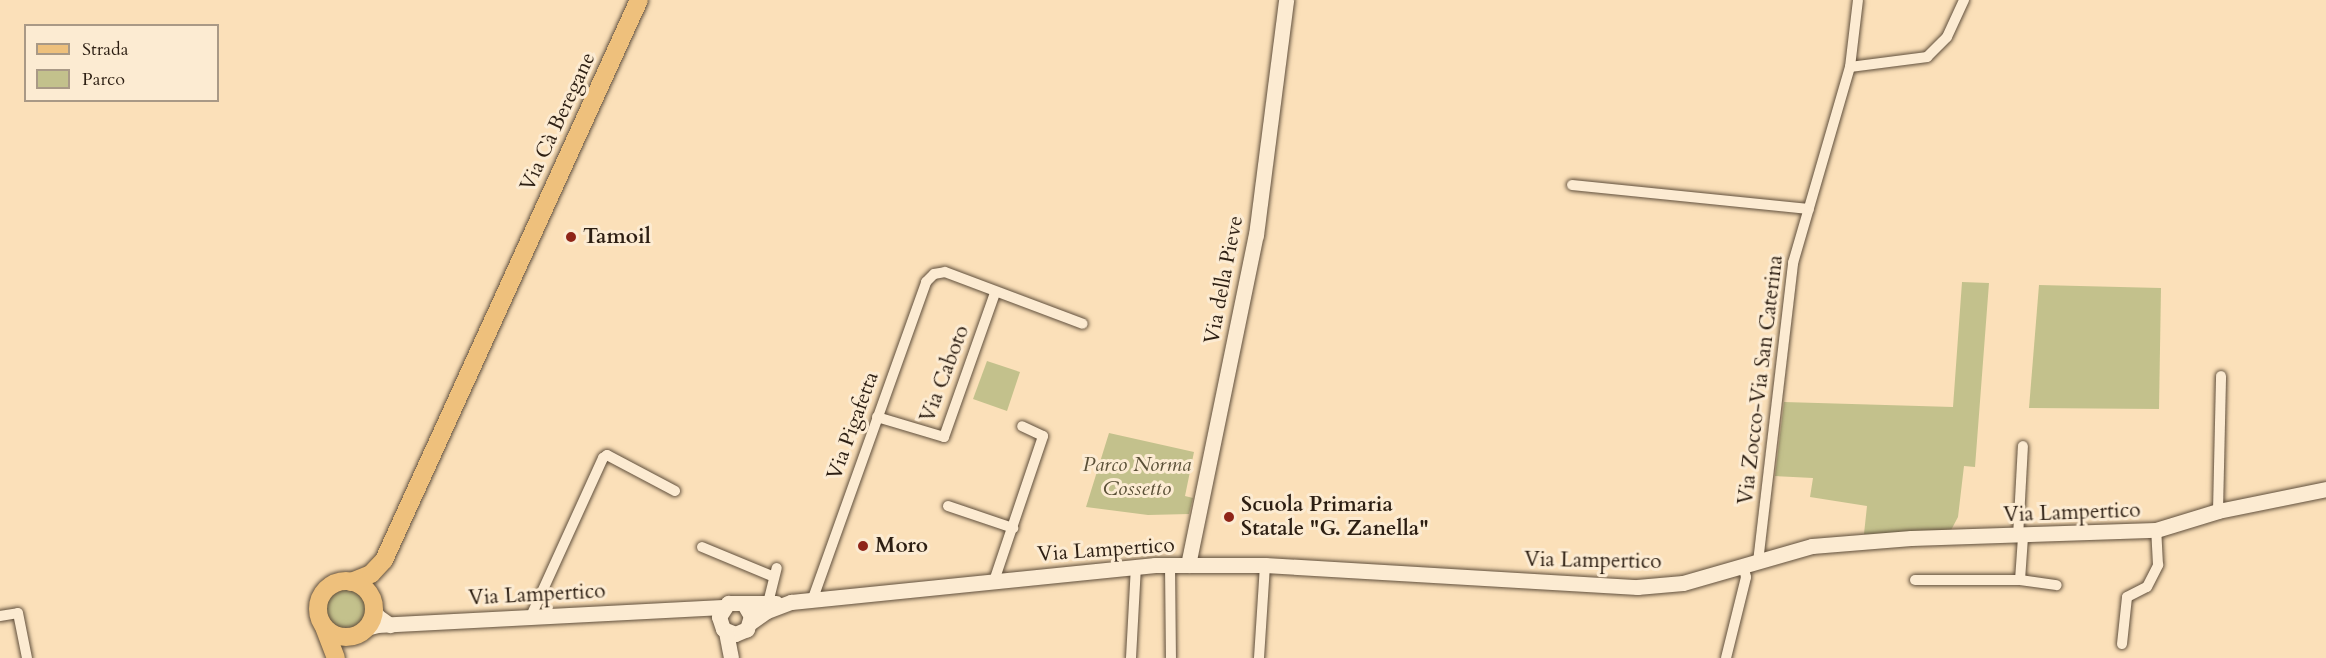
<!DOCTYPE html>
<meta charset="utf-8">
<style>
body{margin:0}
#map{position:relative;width:2326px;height:658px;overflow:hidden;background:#fbe0b9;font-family:Cardo,serif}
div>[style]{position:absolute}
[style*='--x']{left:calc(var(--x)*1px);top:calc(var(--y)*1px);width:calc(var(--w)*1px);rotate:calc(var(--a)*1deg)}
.green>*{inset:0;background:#c3c18c}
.round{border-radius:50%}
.roads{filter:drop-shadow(0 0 2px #604f3c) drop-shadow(0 0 2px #604f3c)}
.street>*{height:10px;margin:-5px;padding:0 5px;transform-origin:5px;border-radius:5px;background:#fcebd2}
.secondary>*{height:15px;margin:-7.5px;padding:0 7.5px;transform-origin:7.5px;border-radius:7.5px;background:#fcebd2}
.primary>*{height:18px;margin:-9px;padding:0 9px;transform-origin:9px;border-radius:9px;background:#eec07c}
.primary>.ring{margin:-9px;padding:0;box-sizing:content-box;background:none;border:18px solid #eec07c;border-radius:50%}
.dots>*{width:16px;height:16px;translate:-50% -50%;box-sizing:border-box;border:3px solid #fcebd2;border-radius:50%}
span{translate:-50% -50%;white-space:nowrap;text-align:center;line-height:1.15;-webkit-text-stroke:6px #fcebd2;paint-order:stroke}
.street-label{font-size:21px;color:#2d1f13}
.poi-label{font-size:21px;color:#2d1f13;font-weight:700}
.left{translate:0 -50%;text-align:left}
.park-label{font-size:21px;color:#5a5037;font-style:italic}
.legend{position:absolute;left:24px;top:24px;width:195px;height:78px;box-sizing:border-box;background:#fcebd2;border:2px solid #a99986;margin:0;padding:8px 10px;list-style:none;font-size:18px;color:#2d1f13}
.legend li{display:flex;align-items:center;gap:12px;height:30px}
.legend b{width:30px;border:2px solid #a99986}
</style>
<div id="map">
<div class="green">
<div style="clip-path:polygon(1962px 282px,1989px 283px,1975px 467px,1964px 466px,1958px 517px,1950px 532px,1864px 534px,1867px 506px,1810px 497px,1813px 478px,1775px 476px,1784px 402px,1953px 407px)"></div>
<div style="clip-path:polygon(2039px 285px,2161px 288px,2159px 409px,2029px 408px)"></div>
<div style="clip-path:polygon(987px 361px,1020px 372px,1007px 411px,973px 399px)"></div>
<div style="clip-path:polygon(1109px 433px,1194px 452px,1185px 496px,1193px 498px,1189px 514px,1148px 515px,1086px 507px)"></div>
<div class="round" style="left:326px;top:589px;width:40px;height:40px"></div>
</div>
<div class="roads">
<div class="street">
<div style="--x:1850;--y:67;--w:78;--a:-7.4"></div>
<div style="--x:1927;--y:57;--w:28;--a:-45"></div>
<div style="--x:1947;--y:37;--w:41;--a:-65.3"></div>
<div style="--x:1572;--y:185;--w:238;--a:5.8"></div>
<div style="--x:877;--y:417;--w:70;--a:16.6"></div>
<div style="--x:944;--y:437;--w:153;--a:-70.5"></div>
<div style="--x:948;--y:506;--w:69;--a:18.7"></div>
<div style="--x:2218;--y:511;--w:135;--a:-88.7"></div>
<div style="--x:2018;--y:537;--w:91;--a:-86.9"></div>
<div style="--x:702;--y:547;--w:78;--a:22.6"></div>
<div style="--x:1758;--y:562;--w:301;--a:-83.3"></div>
<div style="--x:1793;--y:263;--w:204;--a:-73.8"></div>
<div style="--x:1850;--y:67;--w:67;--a:-83.2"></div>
<div style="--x:1170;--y:565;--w:93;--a:89.4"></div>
<div style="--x:1915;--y:580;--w:105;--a:0"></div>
<div style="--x:2020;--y:580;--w:43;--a:-86"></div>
<div style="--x:2020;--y:580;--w:37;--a:8"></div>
<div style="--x:994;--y:581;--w:153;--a:-71.3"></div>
<div style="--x:1043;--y:436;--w:23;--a:-155"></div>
<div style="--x:812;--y:601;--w:339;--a:-70.3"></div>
<div style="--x:926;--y:282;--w:11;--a:-45"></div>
<div style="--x:934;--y:274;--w:11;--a:-10"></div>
<div style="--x:945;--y:272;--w:147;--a:20.6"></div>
<div style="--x:768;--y:603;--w:36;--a:-76"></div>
<div style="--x:0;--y:616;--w:18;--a:-9"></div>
<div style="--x:18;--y:613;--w:46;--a:78.7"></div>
<div style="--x:531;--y:616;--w:174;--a:-65.5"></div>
<div style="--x:603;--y:458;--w:5;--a:-37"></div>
<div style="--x:607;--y:455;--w:77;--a:27.9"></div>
<div style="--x:2122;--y:644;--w:47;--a:-83.9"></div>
<div style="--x:2127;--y:597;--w:22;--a:-27"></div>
<div style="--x:2147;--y:587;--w:25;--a:-63"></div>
<div style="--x:2158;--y:565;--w:35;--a:-93"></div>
<div style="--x:1131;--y:658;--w:92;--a:-86.9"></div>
<div style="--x:1259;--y:658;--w:93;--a:-86.3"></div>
<div style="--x:1726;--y:658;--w:83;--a:-76.1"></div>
<div style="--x:1746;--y:577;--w:12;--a:-104"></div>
</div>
<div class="secondary">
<div style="--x:1188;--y:565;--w:337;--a:-78.4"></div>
<div style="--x:1256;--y:235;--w:237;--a:-82.7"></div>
<div style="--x:745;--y:606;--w:12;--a:59"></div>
<div style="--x:751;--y:616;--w:14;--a:107"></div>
<div style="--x:747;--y:629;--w:13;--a:157"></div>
<div style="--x:735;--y:634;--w:13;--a:-157"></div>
<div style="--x:723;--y:629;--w:13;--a:-108"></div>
<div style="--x:719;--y:617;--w:17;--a:-57"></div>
<div style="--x:728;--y:603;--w:48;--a:0"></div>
<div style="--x:374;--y:609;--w:8;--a:67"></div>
<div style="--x:377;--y:616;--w:16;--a:35"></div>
<div style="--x:751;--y:622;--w:19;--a:-35"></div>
<div style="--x:767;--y:611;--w:26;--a:-21"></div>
<div style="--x:791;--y:602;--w:366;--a:-5.8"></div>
<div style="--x:1155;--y:565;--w:110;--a:0"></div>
<div style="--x:1265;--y:565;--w:373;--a:3.4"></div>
<div style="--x:1637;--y:587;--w:46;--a:-5"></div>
<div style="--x:1683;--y:583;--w:134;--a:-16"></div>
<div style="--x:1812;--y:546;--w:99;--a:-4.6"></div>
<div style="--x:1911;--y:538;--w:245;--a:-1.9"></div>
<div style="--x:2156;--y:530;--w:65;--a:-17"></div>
<div style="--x:2218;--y:511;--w:110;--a:-11.5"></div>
<div style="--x:366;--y:628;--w:11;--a:-15"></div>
<div style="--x:377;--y:625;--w:346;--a:-3"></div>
<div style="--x:726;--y:632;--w:26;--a:79"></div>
</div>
<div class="primary">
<div class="ring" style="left:318px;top:581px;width:38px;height:38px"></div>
<div style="--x:351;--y:582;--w:22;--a:-22"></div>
<div style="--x:371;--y:574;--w:19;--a:-47"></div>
<div style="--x:384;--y:560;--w:615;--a:-65.52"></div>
<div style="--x:324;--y:627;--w:33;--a:69"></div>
</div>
</div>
<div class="dots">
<div style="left:571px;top:237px;background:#8f2418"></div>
<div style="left:1229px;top:517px;background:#8f2418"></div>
<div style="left:863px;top:546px;background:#8f2418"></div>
</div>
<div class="street-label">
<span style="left:558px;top:122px;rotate:-65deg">Via Cà Beregane</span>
<span style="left:1224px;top:280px;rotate:-79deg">Via della Pieve</span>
<span style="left:945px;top:374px;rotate:-69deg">Via Caboto</span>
<span style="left:1761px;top:380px;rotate:-83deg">Via Zocco-Via San Caterina</span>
<span style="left:853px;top:426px;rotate:-70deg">Via Pigafetta</span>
<span style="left:2072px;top:513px;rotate:-2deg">Via Lampertico</span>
<span style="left:1106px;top:550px;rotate:-4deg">Via Lampertico</span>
<span style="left:1593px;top:561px;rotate:1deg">Via Lampertico</span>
<span style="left:537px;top:595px;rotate:-3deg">Via Lampertico</span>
</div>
<div class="poi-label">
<span class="left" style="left:583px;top:237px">Tamoil</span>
<span class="left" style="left:1241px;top:517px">Scuola Primaria<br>Statale "G. Zanella"</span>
<span class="left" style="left:875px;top:546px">Moro</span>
</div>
<div class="park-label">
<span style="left:1137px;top:477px">Parco Norma<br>Cossetto</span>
</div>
<ul class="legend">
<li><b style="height:8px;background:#eec07c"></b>Strada</li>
<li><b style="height:16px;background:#c3c18c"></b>Parco</li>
</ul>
</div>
